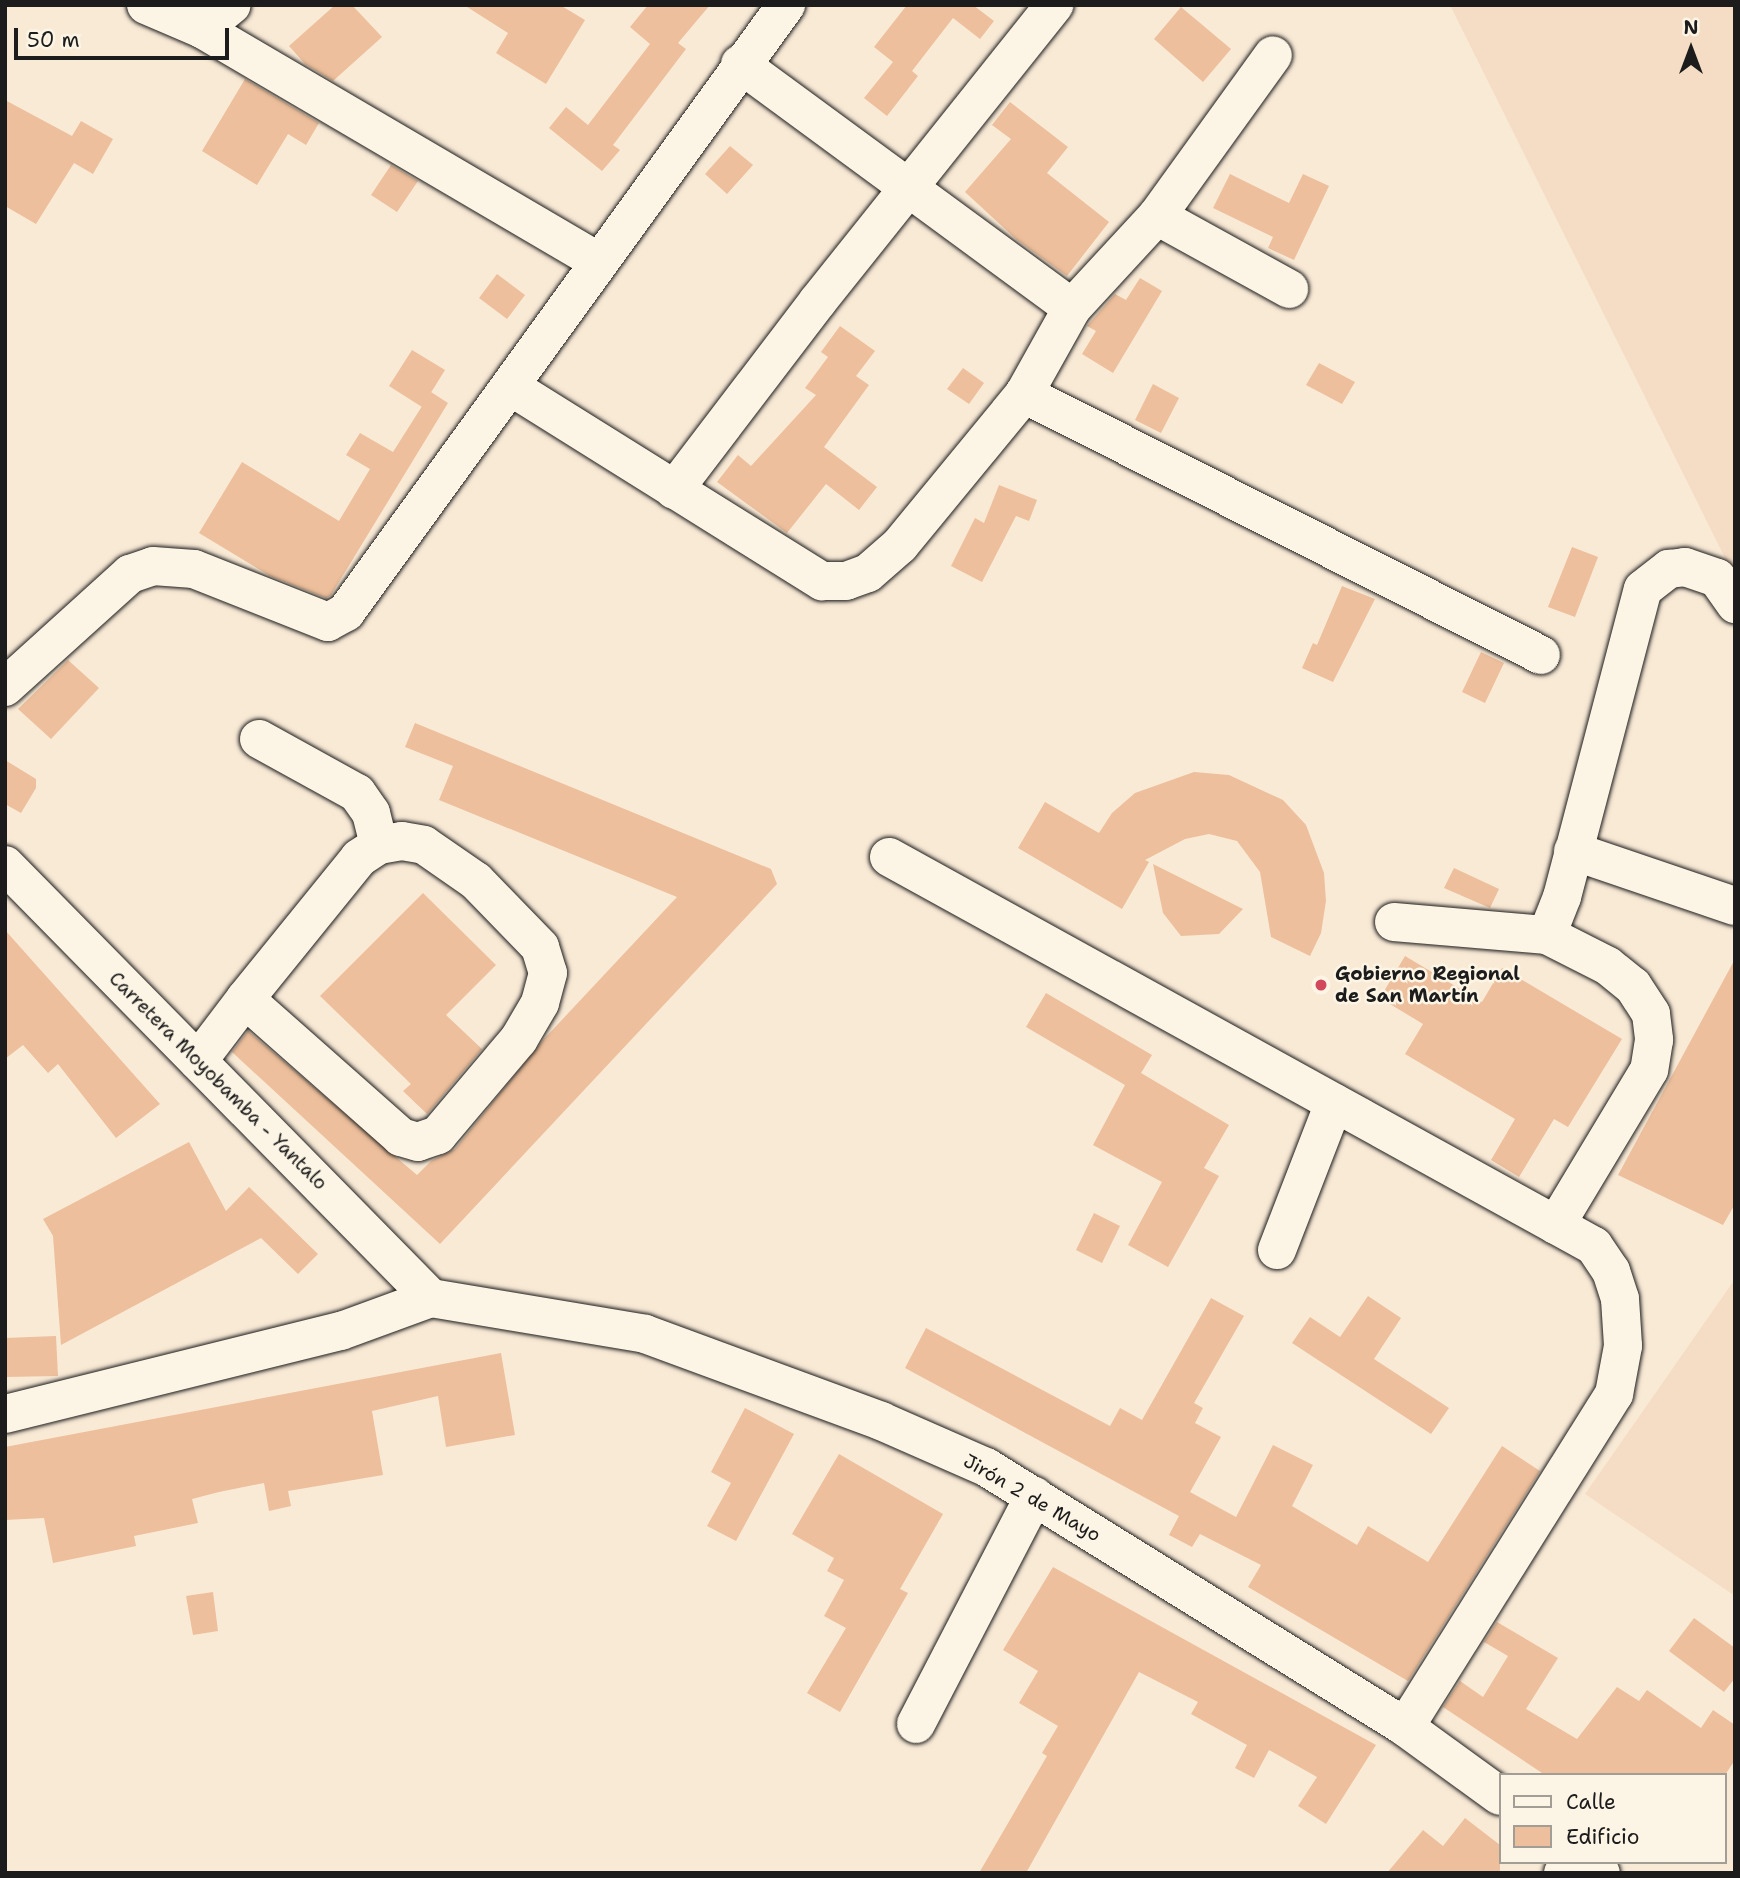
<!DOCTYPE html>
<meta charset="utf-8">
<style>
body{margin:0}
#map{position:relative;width:1740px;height:1878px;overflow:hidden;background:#f9ead6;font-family:"Shantell Sans",sans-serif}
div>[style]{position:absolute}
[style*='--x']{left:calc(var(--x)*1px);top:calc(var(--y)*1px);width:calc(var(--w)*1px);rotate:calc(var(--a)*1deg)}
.built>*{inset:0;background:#f5ddc5}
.building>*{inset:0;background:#edbf9c}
.roads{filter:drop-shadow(0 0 2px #1c1c1c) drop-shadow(0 0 2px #1c1c1c)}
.minor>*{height:38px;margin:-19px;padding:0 19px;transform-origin:19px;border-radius:19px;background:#fcf5e5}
.major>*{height:38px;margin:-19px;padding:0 19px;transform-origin:19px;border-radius:19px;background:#fcf5e5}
.dots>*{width:19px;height:19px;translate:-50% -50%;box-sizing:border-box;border:4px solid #fcf5e5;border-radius:50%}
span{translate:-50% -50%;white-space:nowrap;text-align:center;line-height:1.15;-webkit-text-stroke:5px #fcf5e5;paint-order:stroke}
.poi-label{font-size:19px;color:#1c1c1c;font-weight:700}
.left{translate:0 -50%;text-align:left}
.street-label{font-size:19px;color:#1c1c1c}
.frame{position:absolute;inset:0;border:7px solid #1c1c1c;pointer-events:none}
.legend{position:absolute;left:1499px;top:1773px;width:228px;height:91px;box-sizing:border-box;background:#fcf5e5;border:2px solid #a29e95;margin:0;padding:9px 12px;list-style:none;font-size:21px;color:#1c1c1c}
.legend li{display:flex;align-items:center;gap:14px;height:35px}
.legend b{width:35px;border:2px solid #a29e95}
.north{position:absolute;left:1656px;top:14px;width:70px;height:70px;-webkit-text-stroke:5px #fcf5e5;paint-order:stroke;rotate:0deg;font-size:19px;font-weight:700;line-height:28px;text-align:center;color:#1c1c1c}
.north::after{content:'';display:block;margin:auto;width:24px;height:32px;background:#1c1c1c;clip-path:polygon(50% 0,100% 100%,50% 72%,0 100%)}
.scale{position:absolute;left:14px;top:28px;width:215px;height:32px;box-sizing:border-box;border:4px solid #1c1c1c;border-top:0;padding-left:9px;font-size:21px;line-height:24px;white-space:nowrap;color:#1c1c1c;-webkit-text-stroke:5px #fcf5e5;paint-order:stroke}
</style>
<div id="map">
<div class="built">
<div style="clip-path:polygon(1450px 5px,1735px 5px,1735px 578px)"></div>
<div style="clip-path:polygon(1735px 1279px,1735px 1596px,1585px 1494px)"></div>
</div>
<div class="building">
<div style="clip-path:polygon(335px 5px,352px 5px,382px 37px,333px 81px,305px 64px,289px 46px)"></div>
<div style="clip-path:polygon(464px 5px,560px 5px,585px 20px,546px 84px,496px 53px,508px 33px)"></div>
<div style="clip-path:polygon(648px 5px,710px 5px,678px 43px,686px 49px,613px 145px,620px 150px,602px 171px,549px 128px,566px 107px,588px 125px,650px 44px,630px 27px)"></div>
<div style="clip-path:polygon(907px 5px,973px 5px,994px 21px,980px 39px,953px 18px,912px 71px,918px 76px,887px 116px,864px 98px,893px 62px,874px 47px)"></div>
<div style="clip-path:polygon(1181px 7px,1231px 49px,1203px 82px,1154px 39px)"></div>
<div style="clip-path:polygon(245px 79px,319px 123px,306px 145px,288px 134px,257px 185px,202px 151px)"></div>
<div style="clip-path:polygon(5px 100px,72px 136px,81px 121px,113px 139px,93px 174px,74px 163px,36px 224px,5px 206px)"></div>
<div style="clip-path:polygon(1010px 102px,1068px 147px,1047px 173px,1109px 222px,1067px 276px,1017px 240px,965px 192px,1011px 139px,992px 125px)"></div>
<div style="clip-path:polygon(730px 146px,753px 165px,727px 194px,705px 174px)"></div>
<div style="clip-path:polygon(391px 165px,418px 181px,397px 212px,371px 195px)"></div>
<div style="clip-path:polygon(1230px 174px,1289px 203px,1303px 174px,1329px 186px,1294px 260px,1268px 248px,1273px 237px,1213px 208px)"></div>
<div style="clip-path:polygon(497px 274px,525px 295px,507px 319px,479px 298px)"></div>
<div style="clip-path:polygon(1140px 278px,1162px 291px,1113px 373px,1082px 354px,1096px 331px,1087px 326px,1115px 294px,1126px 300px)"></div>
<div style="clip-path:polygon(840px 326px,875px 351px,856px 376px,869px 385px,824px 447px,877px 487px,859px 510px,826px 484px,787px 533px,717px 482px,738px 455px,751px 466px,816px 395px,805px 388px,828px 357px,821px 352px)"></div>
<div style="clip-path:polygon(412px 350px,445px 370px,422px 407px,389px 386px)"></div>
<div style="clip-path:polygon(1319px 363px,1355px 382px,1342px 404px,1306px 385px)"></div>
<div style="clip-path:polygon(963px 368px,984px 383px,969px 404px,947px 389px)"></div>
<div style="clip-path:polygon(1153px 384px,1179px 398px,1161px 433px,1135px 420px)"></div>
<div style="clip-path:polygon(431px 392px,448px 403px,331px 595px,326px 598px,270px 576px,199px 533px,242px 462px,339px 521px,370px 469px,346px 455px,360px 433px,393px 452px)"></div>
<div style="clip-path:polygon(999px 485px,1037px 500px,1029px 521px,1016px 516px,982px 582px,951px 566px,975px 518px,984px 523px)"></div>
<div style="clip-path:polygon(1572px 547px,1598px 557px,1575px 617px,1548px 607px)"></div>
<div style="clip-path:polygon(1342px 586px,1375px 599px,1333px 682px,1302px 668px,1313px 643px,1317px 645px)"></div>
<div style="clip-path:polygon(1481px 652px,1504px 663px,1485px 703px,1462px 692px)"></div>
<div style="clip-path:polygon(68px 660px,99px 688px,51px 739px,18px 709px)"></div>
<div style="clip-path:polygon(415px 723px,771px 869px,777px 884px,440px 1244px,232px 1052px,248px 1031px,417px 1175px,431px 1161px,455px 1149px,544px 1039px,677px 897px,439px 800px,453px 766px,405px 747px)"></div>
<div style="clip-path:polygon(5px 760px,36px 779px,36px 788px,21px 813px,5px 804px)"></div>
<div style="clip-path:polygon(1194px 772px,1229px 775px,1283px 800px,1306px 825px,1324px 873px,1326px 901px,1321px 933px,1310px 956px,1271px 937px,1260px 872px,1237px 841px,1209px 834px,1185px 839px,1145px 860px,1149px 862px,1122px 909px,1018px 848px,1045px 802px,1099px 833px,1112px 813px,1135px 793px)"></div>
<div style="clip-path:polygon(1153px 864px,1243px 909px,1219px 934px,1181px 936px,1163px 913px)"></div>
<div style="clip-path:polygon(1454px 868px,1499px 889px,1490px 908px,1444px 888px)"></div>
<div style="clip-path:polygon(423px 893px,496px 965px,446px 1015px,482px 1049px,427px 1114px,403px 1091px,411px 1084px,320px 996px)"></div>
<div style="clip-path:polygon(5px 930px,160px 1104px,116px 1138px,58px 1064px,48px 1073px,23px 1045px,5px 1059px)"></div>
<div style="clip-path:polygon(1405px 956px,1482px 1002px,1502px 968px,1622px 1039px,1568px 1127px,1554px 1119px,1519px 1177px,1491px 1160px,1515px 1119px,1405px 1054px,1423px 1024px,1380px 998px)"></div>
<div style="clip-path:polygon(1735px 959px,1735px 1204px,1723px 1225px,1618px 1175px)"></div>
<div style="clip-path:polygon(1046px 993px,1152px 1055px,1141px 1073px,1229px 1125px,1204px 1168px,1219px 1176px,1168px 1267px,1128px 1245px,1162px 1182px,1093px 1145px,1125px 1085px,1026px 1027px)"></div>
<div style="clip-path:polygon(189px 1142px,226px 1211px,249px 1187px,318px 1254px,298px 1274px,261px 1238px,61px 1345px,53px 1236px,43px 1219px)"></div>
<div style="clip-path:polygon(1094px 1213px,1120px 1226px,1102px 1263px,1076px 1250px)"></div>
<div style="clip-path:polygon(1368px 1296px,1401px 1318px,1374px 1359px,1449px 1408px,1431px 1434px,1292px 1343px,1310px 1317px,1340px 1337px)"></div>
<div style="clip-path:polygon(1211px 1298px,1244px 1316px,1194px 1403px,1203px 1408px,1195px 1423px,1221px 1437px,1190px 1492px,1236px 1517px,1273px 1445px,1313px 1465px,1292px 1506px,1357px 1545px,1368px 1526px,1428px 1562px,1502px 1446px,1540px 1471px,1408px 1681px,1248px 1587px,1261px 1565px,1200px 1534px,1192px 1547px,1169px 1535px,1179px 1516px,905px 1368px,926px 1328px,1110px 1426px,1120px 1408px,1142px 1420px)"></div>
<div style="clip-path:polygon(56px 1336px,58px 1376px,5px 1377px,5px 1338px)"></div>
<div style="clip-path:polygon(501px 1353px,515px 1435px,446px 1447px,438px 1396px,372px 1411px,383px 1475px,288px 1491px,291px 1506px,269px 1511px,264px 1483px,219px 1492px,192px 1499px,198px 1523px,134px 1536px,136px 1546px,53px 1563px,44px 1518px,5px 1520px,5px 1447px)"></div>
<div style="clip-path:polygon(745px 1408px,794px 1434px,736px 1541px,707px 1526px,731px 1483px,711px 1472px)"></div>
<div style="clip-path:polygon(839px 1454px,943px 1514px,900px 1589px,908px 1593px,840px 1712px,807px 1693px,846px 1628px,824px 1616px,844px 1580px,827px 1571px,834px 1558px,792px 1534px)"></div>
<div style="clip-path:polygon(1053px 1567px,1376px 1745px,1326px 1824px,1298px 1806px,1317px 1777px,1269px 1750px,1254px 1778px,1235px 1768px,1247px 1745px,1191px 1714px,1198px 1702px,1139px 1672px,1026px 1873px,979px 1873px,1047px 1756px,1042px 1753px,1058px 1726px,1019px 1703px,1038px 1671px,1003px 1650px)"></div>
<div style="clip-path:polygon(213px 1592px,218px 1631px,193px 1635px,186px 1596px)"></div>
<div style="clip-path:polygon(1694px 1618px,1735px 1648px,1735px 1678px,1724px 1692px,1669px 1651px)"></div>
<div style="clip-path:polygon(1497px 1622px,1558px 1658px,1526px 1709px,1577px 1739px,1617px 1687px,1639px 1701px,1647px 1690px,1701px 1728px,1713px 1710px,1735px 1725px,1735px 1760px,1725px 1775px,1545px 1775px,1443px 1707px,1460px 1681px,1483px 1697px,1508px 1656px,1484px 1642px)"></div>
<div style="clip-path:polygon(1465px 1818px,1500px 1845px,1500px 1873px,1387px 1873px,1423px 1830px,1443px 1846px)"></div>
</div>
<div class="roads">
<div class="minor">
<div style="--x:146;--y:5;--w:61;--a:23.2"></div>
<div style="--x:202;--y:29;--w:38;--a:-39"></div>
<div style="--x:202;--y:29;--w:460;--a:30.4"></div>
<div style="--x:740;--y:64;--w:412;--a:36.3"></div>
<div style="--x:1157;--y:216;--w:151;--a:28.9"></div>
<div style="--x:511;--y:387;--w:367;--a:32"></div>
<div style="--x:822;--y:581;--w:24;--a:0"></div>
<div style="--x:846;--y:581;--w:23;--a:-20"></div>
<div style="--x:868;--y:573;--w:43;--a:-41.2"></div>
<div style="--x:900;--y:545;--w:195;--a:-50.6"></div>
<div style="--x:1024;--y:394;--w:98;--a:-60.8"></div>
<div style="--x:1072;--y:308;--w:125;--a:-47.3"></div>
<div style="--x:1157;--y:216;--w:198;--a:-54.2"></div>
<div style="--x:1024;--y:394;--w:579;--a:26.79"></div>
<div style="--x:674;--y:490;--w:238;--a:-52.7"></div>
<div style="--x:818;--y:301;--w:379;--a:-51.4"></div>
<div style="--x:5;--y:687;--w:169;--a:-42.1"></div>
<div style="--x:130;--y:574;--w:24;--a:-19"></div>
<div style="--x:153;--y:566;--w:41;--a:4.2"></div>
<div style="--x:194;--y:569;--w:144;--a:21.6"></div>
<div style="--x:328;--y:622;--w:21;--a:-29"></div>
<div style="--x:346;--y:612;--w:750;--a:-54.06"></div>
<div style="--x:259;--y:739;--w:112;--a:28.9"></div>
<div style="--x:357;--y:793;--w:24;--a:55"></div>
<div style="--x:371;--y:813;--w:33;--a:76"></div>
<div style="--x:1573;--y:851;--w:171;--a:18.8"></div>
<div style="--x:889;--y:857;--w:805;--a:28.89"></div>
<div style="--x:1594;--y:1246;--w:30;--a:56"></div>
<div style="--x:1611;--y:1271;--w:29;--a:72"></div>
<div style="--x:1620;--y:1299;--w:47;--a:86.3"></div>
<div style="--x:1623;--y:1346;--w:49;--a:100.6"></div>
<div style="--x:1614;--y:1394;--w:393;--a:122.1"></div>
<div style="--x:1394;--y:922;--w:154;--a:4.9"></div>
<div style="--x:1547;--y:935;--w:68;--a:26.9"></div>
<div style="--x:1608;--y:966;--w:32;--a:39"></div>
<div style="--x:1633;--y:986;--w:33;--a:57"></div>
<div style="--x:1651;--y:1014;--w:26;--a:83"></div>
<div style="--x:1654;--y:1040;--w:30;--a:99"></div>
<div style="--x:1649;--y:1070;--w:181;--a:121"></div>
<div style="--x:1547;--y:935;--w:41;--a:-68.5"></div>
<div style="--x:1562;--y:897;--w:318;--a:-75.3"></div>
<div style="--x:1643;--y:589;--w:33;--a:-38"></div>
<div style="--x:1669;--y:569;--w:16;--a:-7"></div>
<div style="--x:1685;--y:567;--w:34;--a:19"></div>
<div style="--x:1717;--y:578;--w:32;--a:55"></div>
<div style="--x:198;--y:1061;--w:78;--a:-52.8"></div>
<div style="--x:245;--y:999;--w:181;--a:-51"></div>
<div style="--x:359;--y:858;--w:24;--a:-33"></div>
<div style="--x:379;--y:845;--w:23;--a:-10"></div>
<div style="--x:402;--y:841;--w:22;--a:10"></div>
<div style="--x:424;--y:845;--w:63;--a:34.7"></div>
<div style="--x:476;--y:881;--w:92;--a:45.9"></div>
<div style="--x:540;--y:947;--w:27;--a:73"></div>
<div style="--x:548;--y:973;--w:31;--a:105"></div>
<div style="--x:540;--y:1003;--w:42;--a:120.3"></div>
<div style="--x:519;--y:1039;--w:126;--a:130.2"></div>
<div style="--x:438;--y:1135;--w:21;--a:161"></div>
<div style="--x:418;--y:1142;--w:18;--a:-164"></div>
<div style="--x:401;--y:1137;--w:208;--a:-138.5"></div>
<div style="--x:1277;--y:1250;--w:158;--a:-68.8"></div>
<div style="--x:916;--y:1724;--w:257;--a:-62.6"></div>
<div style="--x:1563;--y:1873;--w:15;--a:-48"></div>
</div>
<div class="major">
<div style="--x:5;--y:865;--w:607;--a:45.47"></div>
<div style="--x:5;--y:1414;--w:346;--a:-13.9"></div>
<div style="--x:341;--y:1331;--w:96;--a:-20.1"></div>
<div style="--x:431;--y:1298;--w:217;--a:9.5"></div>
<div style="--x:645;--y:1334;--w:252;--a:20.2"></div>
<div style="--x:881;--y:1421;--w:115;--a:23.7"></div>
<div style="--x:986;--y:1467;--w:493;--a:31.8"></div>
<div style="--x:1405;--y:1727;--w:117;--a:36"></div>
<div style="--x:1589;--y:1862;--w:16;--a:43"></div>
</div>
</div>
<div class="dots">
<div style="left:1321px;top:985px;background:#d1495b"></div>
</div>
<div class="poi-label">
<span class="left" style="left:1335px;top:985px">Gobierno Regional<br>de San Martín</span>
</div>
<div class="street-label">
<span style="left:218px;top:1081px;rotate:45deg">Carretera Moyobamba - Yantalo</span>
<span style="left:1032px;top:1498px;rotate:30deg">Jirón 2 de Mayo</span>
</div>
<div class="frame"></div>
<ul class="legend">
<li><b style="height:9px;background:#fcf5e5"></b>Calle</li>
<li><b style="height:19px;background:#edbf9c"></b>Edificio</li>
</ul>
<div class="north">N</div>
<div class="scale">50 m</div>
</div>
